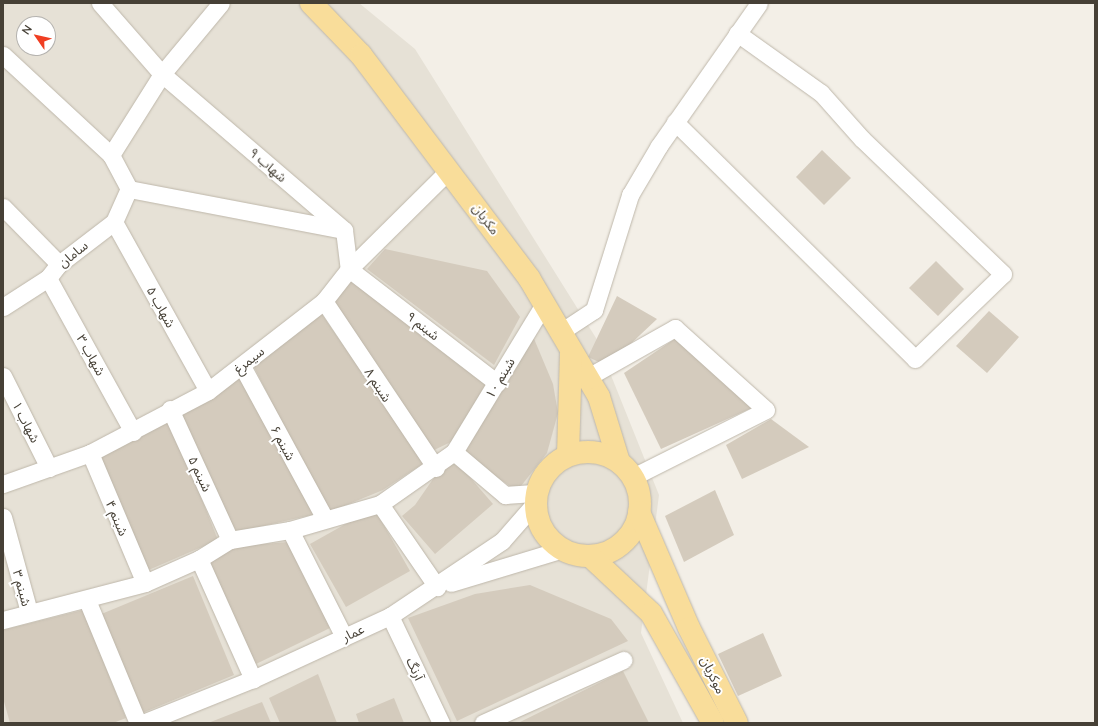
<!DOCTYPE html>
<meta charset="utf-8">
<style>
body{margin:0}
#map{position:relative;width:1098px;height:726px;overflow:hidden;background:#f3efe7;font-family:Lato,"Noto Sans Arabic",sans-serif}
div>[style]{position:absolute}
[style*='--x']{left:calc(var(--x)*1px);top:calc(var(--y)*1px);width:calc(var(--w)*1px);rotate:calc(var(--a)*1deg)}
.residential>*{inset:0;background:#e6e1d6}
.building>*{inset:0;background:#d4cbbd}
.roads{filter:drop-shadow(0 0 1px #beb7aa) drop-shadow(0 0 1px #beb7aa)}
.street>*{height:17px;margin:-8.5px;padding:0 8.5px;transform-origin:8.5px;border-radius:8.5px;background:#fff}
.primary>*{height:22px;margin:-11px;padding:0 11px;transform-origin:11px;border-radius:11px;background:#f9dd9a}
.primary>.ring{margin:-11px;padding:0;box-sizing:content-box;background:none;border:22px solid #f9dd9a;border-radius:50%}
span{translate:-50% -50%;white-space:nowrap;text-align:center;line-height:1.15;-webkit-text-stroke:4px #fff;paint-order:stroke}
.street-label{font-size:13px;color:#464036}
.frame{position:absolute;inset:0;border:4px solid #464036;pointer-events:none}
.north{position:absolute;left:16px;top:16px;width:40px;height:40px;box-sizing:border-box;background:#fff;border:1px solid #b5b3af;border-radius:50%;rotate:304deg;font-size:11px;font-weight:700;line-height:16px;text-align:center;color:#464036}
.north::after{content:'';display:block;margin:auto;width:14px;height:18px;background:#f03e22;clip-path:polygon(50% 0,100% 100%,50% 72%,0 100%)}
</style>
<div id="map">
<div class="residential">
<div style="clip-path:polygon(evenodd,3px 3px,359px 3px,415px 49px,596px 338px,659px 495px,641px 633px,683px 723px,3px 723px,3px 3px,24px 24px,48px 24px,48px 48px,24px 48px,24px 24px)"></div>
</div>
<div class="building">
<div style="clip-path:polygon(822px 150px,851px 178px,824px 205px,796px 177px)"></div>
<div style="clip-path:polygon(385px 249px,487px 271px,520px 317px,494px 365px,367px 269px)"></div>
<div style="clip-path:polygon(936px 261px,964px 289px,938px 316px,909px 288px)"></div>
<div style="clip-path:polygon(350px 275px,490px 383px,455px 440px,430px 452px,331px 305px)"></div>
<div style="clip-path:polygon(617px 296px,657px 319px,622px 352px,612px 368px,588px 357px)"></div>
<div style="clip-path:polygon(989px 311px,1019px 337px,987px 373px,956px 346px)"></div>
<div style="clip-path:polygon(321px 313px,424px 463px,383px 490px,327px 513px,254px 367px)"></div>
<div style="clip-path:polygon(532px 334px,553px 384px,558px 413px,547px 453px,521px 486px,510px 486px,455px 449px)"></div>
<div style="clip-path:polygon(679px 336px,754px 407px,661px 449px,624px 373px)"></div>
<div style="clip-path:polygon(242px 375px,316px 514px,232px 533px,178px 412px)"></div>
<div style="clip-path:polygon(169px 416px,218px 540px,144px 572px,97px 456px)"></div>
<div style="clip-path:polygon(771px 419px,809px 447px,742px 479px,726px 445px)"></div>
<div style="clip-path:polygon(455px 460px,493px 504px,435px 554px,402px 516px,415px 505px,433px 479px)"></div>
<div style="clip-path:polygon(715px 490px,734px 535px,684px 562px,665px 516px)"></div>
<div style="clip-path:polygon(374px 508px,410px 571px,346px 607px,310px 544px)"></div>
<div style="clip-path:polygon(289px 542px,330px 628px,256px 664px,207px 562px,239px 546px)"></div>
<div style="clip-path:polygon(193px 576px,234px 675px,140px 714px,99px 615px)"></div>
<div style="clip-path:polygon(530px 585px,611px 619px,628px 641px,457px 721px,408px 618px,475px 594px)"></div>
<div style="clip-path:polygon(83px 610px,126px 718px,113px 723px,10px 723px,3px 698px,3px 630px)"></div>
<div style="clip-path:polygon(763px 633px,782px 676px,738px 696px,718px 654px)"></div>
<div style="clip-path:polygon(623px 671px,649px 723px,518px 723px)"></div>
<div style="clip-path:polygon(318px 674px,337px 723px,280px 723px,269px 698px)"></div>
<div style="clip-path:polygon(394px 698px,404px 723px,359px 723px,356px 714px)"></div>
<div style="clip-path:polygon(262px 702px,271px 723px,208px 723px)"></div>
</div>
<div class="roads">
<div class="street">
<div style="--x:100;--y:3;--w:94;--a:48.9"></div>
<div style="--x:162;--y:74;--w:240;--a:40.6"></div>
<div style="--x:344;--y:230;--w:39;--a:83"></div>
<div style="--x:349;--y:269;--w:187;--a:37.6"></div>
<div style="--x:3;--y:55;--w:147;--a:42.8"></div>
<div style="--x:111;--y:155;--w:38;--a:62"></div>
<div style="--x:675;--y:122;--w:337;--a:44.6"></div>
<div style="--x:915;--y:359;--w:122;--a:-44"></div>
<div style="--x:1003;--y:274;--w:195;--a:-136.2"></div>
<div style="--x:862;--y:139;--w:62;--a:-131.7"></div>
<div style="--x:821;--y:93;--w:103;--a:-144.5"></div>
<div style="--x:111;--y:155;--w:96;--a:-57.8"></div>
<div style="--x:162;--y:74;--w:92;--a:-50.3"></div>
<div style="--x:129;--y:189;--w:218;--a:10.8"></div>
<div style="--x:3;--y:207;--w:80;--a:45.5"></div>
<div style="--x:114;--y:222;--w:193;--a:60.9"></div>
<div style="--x:48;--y:278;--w:176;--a:61.1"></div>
<div style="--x:324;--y:301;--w:201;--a:56.2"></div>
<div style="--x:3;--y:307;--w:54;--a:-32.8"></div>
<div style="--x:48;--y:278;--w:18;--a:-52"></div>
<div style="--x:59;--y:264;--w:69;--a:-37.4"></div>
<div style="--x:114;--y:222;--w:36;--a:-66"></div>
<div style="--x:559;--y:333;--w:42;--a:-33.3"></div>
<div style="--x:594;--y:310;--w:121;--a:-72.6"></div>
<div style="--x:630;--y:195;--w:57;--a:-59.4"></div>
<div style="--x:659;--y:146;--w:174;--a:-55"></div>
<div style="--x:242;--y:366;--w:174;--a:61.5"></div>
<div style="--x:3;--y:376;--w:103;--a:63.4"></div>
<div style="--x:588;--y:377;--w:100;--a:-29.4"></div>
<div style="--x:675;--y:328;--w:122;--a:42"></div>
<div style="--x:766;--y:410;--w:149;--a:153.3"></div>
<div style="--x:170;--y:409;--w:144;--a:65.4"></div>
<div style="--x:454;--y:452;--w:67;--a:40.1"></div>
<div style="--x:505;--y:495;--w:32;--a:-4"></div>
<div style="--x:90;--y:453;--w:141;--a:67.1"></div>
<div style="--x:3;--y:484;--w:92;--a:-19.6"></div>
<div style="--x:90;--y:453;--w:133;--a:-27.7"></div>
<div style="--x:208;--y:391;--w:147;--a:-37.8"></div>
<div style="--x:324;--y:301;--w:41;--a:-52"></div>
<div style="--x:349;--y:269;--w:141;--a:-44.7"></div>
<div style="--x:380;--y:504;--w:101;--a:55.5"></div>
<div style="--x:3;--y:517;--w:98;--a:74.7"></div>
<div style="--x:290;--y:530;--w:120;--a:63.2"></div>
<div style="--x:199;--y:559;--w:132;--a:65.8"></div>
<div style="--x:451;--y:583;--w:117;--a:-16.9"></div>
<div style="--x:87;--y:600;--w:133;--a:67.5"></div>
<div style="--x:390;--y:616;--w:119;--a:64.5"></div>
<div style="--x:3;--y:620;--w:147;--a:-14.6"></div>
<div style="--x:145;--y:583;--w:59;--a:-24"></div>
<div style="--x:199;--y:559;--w:36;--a:-32"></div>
<div style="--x:230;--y:540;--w:61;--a:-9.5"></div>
<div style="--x:290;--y:530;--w:94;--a:-16.1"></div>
<div style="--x:380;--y:504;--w:90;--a:-35.1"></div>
<div style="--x:454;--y:452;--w:173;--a:-58.7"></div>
<div style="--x:143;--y:723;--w:118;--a:-21.8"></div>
<div style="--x:253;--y:679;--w:151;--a:-24.7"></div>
<div style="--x:390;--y:616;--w:135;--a:-33.8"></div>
<div style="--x:502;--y:541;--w:52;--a:-48.9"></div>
<div style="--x:483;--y:723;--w:154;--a:-24.2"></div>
</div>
<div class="primary">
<div style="--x:311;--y:3;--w:72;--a:46.1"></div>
<div style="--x:361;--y:55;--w:279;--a:53"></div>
<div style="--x:529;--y:278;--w:138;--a:59.5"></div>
<div style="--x:599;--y:397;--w:68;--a:72.9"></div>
<div class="ring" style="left:536px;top:452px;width:82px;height:82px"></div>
<div style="--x:568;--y:455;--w:102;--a:-88.3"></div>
<div style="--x:639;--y:512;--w:126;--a:66.7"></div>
<div style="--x:689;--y:628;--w:106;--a:63.2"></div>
<div style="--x:590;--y:556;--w:83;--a:43.1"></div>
<div style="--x:651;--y:613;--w:126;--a:60.6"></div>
</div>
</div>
<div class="street-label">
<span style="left:268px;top:165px;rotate:41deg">شهاب ۹</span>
<span style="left:486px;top:219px;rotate:53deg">مکریان</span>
<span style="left:73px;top:254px;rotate:-39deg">سامان</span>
<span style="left:161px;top:307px;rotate:61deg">شهاب ۵</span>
<span style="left:423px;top:326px;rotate:38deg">شبنم ۹</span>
<span style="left:91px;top:355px;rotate:61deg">شهاب ۳</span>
<span style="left:249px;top:360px;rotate:-38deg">سیمرغ</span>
<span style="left:500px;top:378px;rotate:-59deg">شبنم ۱۰</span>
<span style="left:378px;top:385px;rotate:57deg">شبنم ۸</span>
<span style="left:26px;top:422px;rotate:63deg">شهاب ۱</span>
<span style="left:283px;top:443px;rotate:62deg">شبنم ۶</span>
<span style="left:200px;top:474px;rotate:65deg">شبنم ۵</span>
<span style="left:117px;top:518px;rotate:67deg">شبنم ۴</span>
<span style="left:22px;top:588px;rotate:75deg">شبنم ۳</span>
<span style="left:353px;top:633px;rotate:-25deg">عمار</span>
<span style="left:415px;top:669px;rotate:65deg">آرنگ</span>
<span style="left:713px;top:675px;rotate:64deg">موکریان</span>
</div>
<div class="frame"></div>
<div class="north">N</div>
</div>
